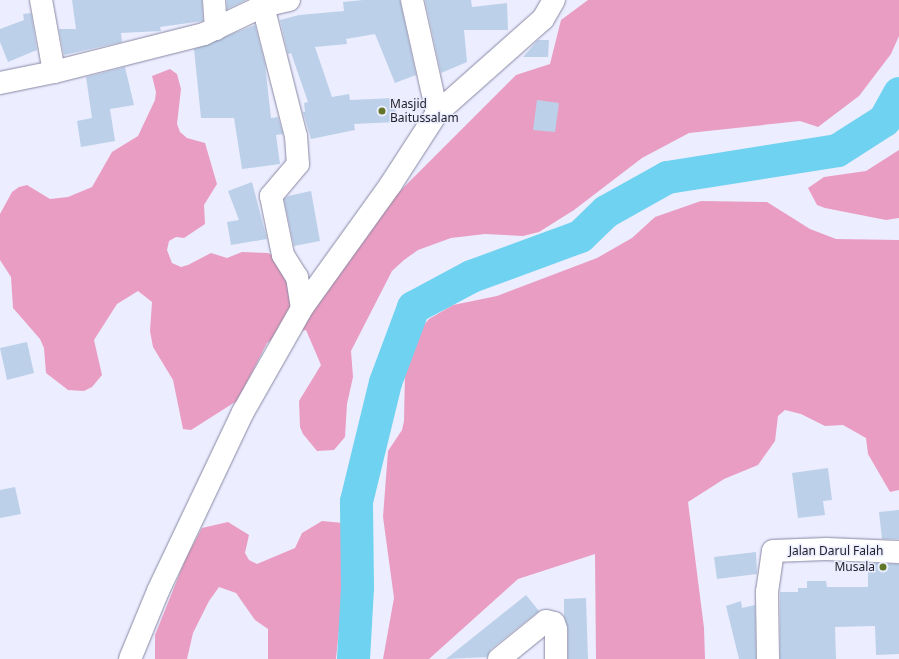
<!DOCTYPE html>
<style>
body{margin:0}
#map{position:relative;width:899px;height:659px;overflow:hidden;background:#ecedff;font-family:"Noto Sans",sans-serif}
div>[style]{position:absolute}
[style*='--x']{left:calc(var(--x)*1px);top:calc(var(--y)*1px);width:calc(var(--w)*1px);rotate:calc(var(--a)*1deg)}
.forest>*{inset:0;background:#ea9dc2}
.river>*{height:33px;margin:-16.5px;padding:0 16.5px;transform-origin:16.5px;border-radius:16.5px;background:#6fd2f0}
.building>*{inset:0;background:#bcd1e9}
.roads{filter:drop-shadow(0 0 1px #8888a3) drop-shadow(0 0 1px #8888a3)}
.minor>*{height:22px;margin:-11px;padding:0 11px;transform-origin:11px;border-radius:11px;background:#fff}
.dots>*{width:11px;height:11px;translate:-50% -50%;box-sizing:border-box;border:2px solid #ecedff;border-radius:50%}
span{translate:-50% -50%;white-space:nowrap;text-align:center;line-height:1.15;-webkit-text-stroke:3px #ecedff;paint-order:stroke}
.poi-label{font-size:12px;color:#22222d}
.left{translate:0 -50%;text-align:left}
.right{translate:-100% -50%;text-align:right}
.street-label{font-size:12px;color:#22222d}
</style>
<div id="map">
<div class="forest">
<div style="clip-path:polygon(588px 0,899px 0,899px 36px,891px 54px,859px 96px,818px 127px,800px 121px,689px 133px,642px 158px,574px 210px,539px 232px,523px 236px,485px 234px,451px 238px,418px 250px,404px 260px,392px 271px,351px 351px,353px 377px,347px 404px,345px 437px,334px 450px,317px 451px,303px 434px,300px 427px,299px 401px,321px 365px,306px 330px,279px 334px,267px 343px,244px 388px,243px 397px,191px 430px,183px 429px,173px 380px,153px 347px,150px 331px,152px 302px,138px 291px,117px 304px,94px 340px,102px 375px,92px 387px,84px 391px,68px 390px,46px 373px,44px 348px,40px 339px,13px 308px,11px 277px,0 260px,0 214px,12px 192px,19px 187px,27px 185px,50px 199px,68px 197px,92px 187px,112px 152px,138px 136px,155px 100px,156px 92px,152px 76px,170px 69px,177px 74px,181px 89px,177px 124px,180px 132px,187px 138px,205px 143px,217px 184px,204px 205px,205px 224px,184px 238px,176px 237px,169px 241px,167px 250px,172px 263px,181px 267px,188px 265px,211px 253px,227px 258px,242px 252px,268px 253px,276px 257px,290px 284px,333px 279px,363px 228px,516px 75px,550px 64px,561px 20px)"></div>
<div style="clip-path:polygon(899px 150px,899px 218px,886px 220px,825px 208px,817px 205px,808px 188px,824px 177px,866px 171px)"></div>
<div style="clip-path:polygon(701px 201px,767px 202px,810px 229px,836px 239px,899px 240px,899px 490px,890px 492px,868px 454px,866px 438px,843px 425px,825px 426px,801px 414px,785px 410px,778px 416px,775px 441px,758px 465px,724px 479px,688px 502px,704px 628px,705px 659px,596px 659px,595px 554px,518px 579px,429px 659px,383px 659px,394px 598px,383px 517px,388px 451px,402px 430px,404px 421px,405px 371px,413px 338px,429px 319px,453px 305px,497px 296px,597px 258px,632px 238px,655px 217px)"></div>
<div style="clip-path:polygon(322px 521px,343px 523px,347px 595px,340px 620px,336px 659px,268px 659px,268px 629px,255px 620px,236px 593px,219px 587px,209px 601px,193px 633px,187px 659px,155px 659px,155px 635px,186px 558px,202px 528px,228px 522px,249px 535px,245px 553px,249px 560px,257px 564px,295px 548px,302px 533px)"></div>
</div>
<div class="river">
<div style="--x:353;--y:659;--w:72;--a:-86.8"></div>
<div style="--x:357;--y:587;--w:86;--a:-90.7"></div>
<div style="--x:356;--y:501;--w:122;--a:-76.3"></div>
<div style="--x:385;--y:382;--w:80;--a:-69.5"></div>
<div style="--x:413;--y:307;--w:66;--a:-28.1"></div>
<div style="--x:471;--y:276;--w:116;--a:-20.2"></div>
<div style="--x:580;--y:236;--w:36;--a:-44"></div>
<div style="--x:606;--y:211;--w:70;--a:-29.1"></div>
<div style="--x:667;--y:177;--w:172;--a:-9"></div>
<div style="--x:837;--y:150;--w:56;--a:-32.6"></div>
<div style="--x:884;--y:120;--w:31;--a:-61"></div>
</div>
<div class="building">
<div style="clip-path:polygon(72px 0,202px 0,203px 21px,160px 27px,161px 31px,121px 33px,122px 42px,64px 55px,59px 29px,76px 29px)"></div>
<div style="clip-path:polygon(227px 0,246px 0,227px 9px)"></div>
<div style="clip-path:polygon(363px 0,400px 0,416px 75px,395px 83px,375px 34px,346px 39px,347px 44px,315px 47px,332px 97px,349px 94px,350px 100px,395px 98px,396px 122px,354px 124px,355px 130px,311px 139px,303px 112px,305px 112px,304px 103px,308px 102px,291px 53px,288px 54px,280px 20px,299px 15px,344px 11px,343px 2px)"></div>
<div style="clip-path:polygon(425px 0,471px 0,472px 7px,507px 3px,508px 30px,464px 30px,467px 62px,441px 73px)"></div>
<div style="clip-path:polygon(31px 13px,37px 50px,8px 62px,0 42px,0 29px,24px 20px,23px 14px)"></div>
<div style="clip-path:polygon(255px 25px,265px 64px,271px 118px,278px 117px,283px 134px,276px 135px,280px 164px,242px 169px,234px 118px,201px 118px,194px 49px)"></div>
<div style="clip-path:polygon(538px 40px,549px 40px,548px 57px,523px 57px)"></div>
<div style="clip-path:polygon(125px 67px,134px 105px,110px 109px,115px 141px,81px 147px,77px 121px,92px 118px,86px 77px)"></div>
<div style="clip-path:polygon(537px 100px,559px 103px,555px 132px,533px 130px)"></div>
<div style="clip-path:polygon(252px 182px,267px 239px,231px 245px,227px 222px,239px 220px,228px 191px)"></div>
<div style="clip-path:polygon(311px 191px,320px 241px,294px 246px,284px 199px,288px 196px)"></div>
<div style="clip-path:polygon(27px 342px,34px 373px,7px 380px,0 348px)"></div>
<div style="clip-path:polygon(828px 468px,832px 500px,823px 501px,825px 515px,798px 518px,792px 473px)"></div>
<div style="clip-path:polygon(15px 487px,21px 514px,0 518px,0 490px)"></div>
<div style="clip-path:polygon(899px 510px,899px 539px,882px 539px,879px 512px)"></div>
<div style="clip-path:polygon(756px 552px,757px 574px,717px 579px,714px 557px)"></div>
<div style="clip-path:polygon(868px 563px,899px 564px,899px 654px,876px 655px,875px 626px,835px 627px,836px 659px,780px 659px,780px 592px,798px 592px,798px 588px,807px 588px,807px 581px,826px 581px,827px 587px,868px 587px)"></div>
<div style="clip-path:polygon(526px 595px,539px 611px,491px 649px,487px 657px,446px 659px)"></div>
<div style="clip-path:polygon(586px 598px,588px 659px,568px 659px,568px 629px,564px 616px,564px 599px)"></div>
<div style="clip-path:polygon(741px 601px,742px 608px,755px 605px,756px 659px,739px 659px,726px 606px)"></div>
</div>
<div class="roads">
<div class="minor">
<div style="--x:214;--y:0;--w:29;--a:86"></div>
<div style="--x:289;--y:0;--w:27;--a:167"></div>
<div style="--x:263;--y:6;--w:134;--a:75.8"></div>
<div style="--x:296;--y:136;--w:28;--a:86"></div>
<div style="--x:298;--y:164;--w:42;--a:130.2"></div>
<div style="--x:271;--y:196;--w:60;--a:78.5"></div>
<div style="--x:283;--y:255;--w:26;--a:58"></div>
<div style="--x:297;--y:277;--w:31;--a:81"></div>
<div style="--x:412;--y:0;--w:116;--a:77.5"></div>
<div style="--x:54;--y:72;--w:155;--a:-14.2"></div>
<div style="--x:204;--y:34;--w:65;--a:-25.4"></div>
<div style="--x:0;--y:83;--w:55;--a:-11.5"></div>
<div style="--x:54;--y:72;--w:73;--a:-100.2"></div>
<div style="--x:130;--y:659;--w:74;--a:-67.6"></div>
<div style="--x:158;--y:591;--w:198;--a:-64.6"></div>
<div style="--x:243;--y:412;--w:120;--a:-60.4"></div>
<div style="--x:302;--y:308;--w:153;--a:-54.3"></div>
<div style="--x:391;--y:184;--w:85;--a:-57.1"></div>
<div style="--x:437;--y:113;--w:142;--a:-41.6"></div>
<div style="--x:543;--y:19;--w:22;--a:-60"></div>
<div style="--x:499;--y:659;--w:60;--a:-39"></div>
<div style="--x:546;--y:621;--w:8;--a:14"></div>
<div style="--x:554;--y:623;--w:6;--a:72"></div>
<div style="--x:556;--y:629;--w:30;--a:90"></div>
<div style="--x:768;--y:659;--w:67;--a:-90.9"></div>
<div style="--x:767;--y:592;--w:41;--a:-81.7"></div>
<div style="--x:773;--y:551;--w:53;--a:-2.2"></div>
<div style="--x:826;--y:549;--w:73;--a:2.4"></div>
</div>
</div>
<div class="dots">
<div style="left:382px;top:111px;background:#617626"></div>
<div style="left:883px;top:567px;background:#617626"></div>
</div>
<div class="poi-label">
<span class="left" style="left:390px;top:111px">Masjid<br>Baitussalam</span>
<span class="right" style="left:875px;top:567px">Musala</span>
</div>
<div class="street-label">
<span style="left:836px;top:551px">Jalan Darul Falah</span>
</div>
</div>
